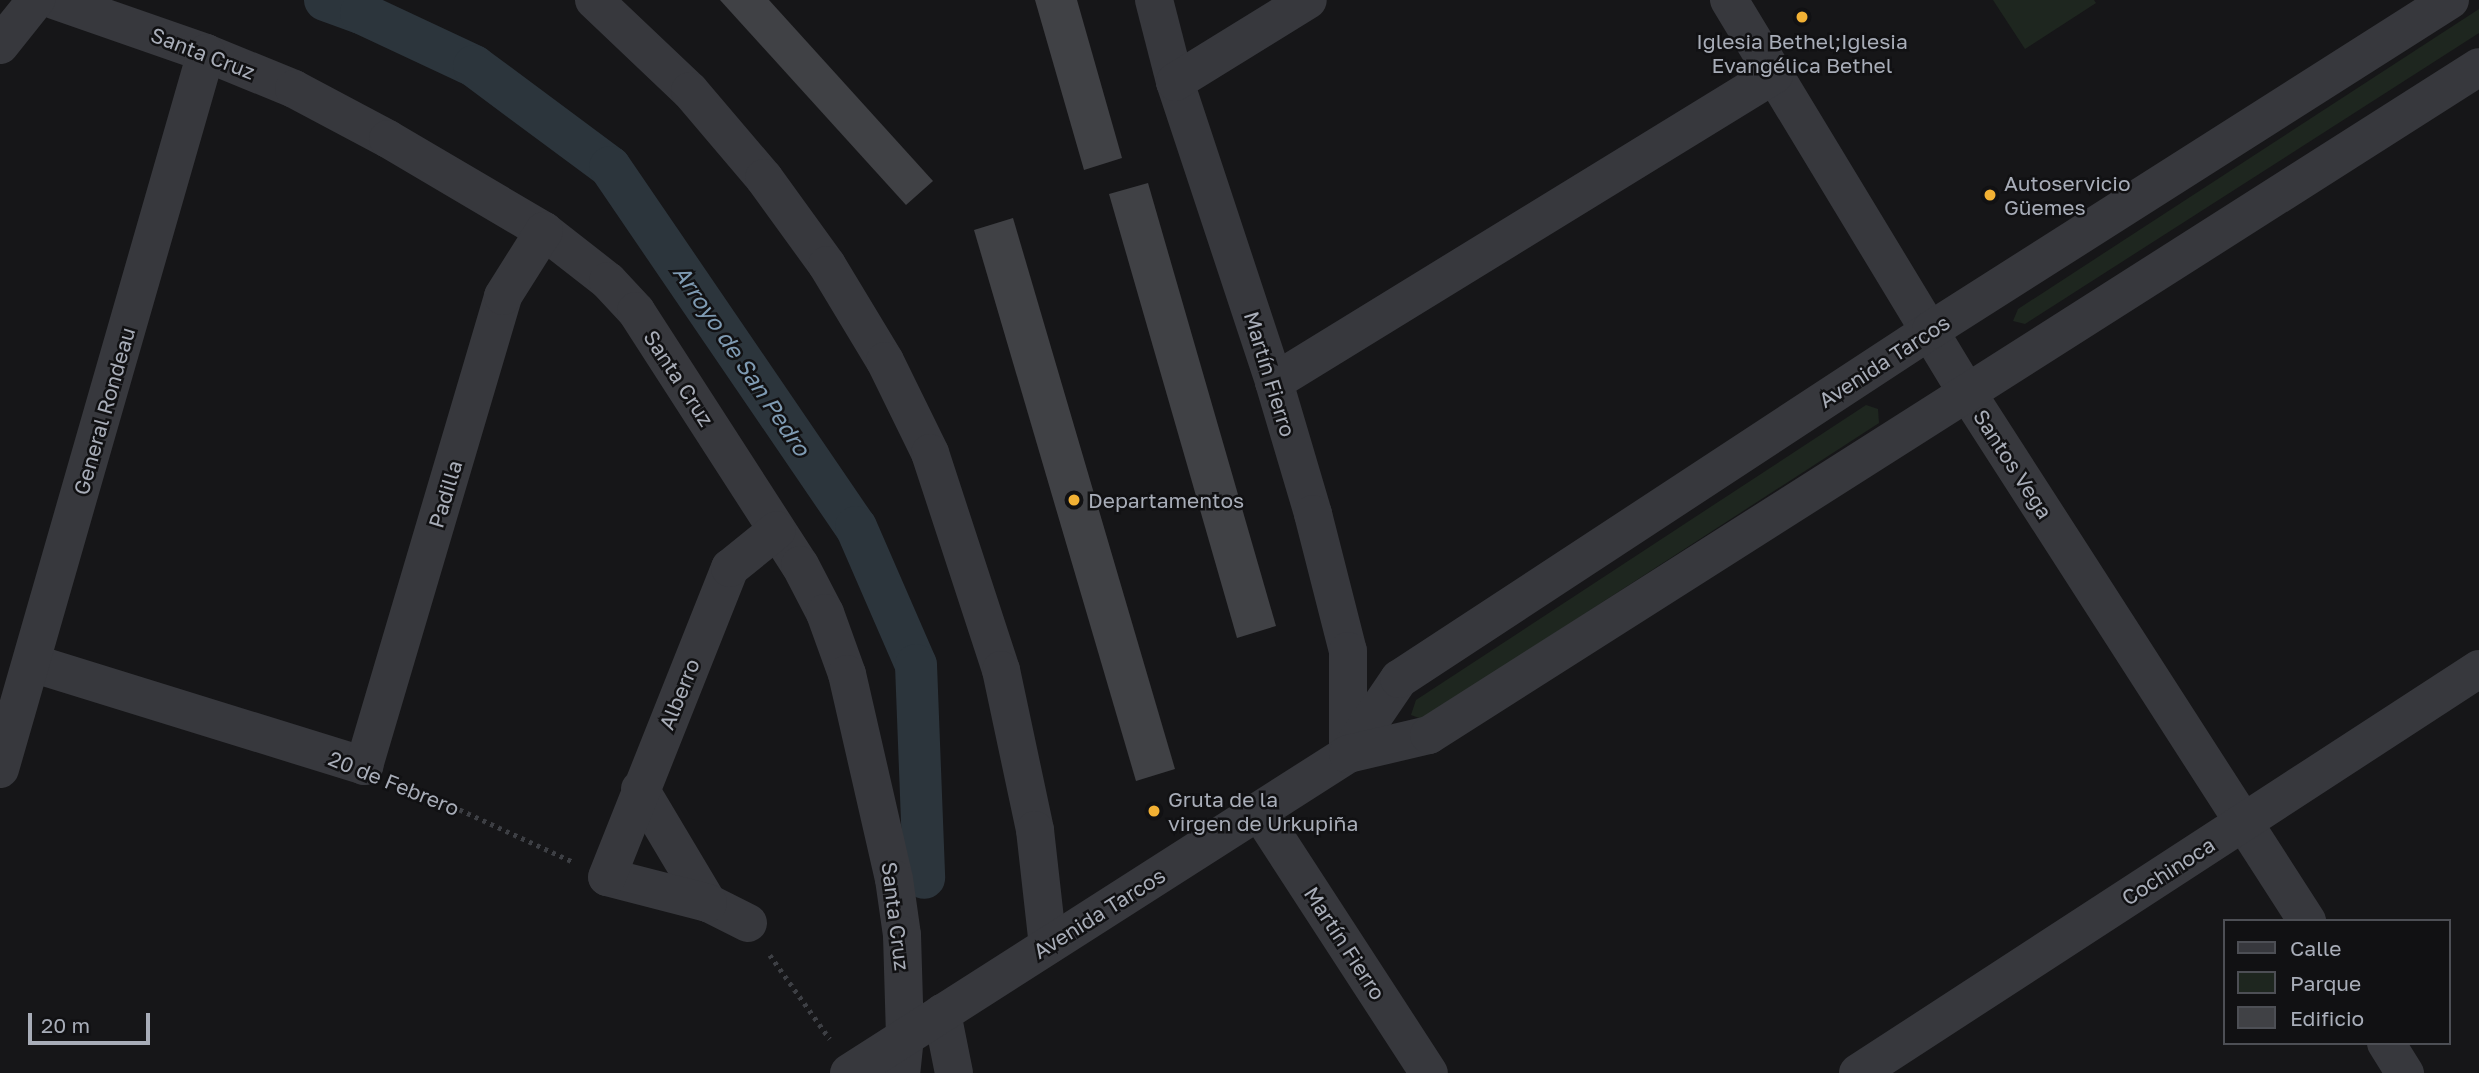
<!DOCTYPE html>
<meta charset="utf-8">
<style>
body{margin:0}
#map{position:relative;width:2479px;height:1073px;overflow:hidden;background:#161618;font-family:"Golos Text",sans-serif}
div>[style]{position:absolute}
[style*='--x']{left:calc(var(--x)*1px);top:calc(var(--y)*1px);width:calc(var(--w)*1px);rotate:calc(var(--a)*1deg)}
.green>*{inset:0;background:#1e261f}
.canal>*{height:42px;margin:-21px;padding:0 21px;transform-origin:21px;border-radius:21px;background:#2c353c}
.building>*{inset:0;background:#404145}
.path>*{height:4.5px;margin-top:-2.25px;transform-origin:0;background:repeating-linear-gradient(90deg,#3d3f44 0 3.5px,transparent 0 8.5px)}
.minor>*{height:38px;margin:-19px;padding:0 19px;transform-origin:19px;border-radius:19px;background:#37383d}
.dots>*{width:19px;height:19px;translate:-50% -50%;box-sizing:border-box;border:4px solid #111113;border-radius:50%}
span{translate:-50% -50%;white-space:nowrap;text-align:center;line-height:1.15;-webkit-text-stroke:5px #111113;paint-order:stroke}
.poi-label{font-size:21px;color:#a8adb8}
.left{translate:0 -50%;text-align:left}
.street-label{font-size:21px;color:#a8adb8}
.water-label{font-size:23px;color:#7f9bb3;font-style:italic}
.legend{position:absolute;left:2223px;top:919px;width:228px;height:126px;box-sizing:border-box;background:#111113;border:2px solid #4d4f55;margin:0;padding:9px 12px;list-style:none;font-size:21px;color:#a8adb8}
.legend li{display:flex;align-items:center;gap:14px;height:35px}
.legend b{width:35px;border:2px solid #4d4f55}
.scale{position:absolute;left:28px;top:1013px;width:122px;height:32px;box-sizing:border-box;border:4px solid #a8adb8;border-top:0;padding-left:9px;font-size:21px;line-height:24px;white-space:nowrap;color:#a8adb8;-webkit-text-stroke:5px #111113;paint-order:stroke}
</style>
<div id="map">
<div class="green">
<div style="clip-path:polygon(1993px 0,2094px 0,2096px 3px,2025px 49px)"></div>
<div style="clip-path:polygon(2479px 9px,2479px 33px,2025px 324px,2013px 321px,2018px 309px)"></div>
<div style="clip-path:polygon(1866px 405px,1878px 409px,1879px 423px,1422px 719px,1411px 715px,1416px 700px)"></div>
</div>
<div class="canal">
<div style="--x:325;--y:0;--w:38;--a:20"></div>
<div style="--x:361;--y:13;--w:125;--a:25.1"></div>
<div style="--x:474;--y:66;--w:169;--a:36.6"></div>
<div style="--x:610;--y:167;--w:436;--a:55.7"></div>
<div style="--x:856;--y:527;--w:150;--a:66.5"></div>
<div style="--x:916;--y:665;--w:213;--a:87.8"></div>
</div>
<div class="building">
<div style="clip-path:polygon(720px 0,769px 0,933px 181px,906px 205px)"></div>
<div style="clip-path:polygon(1035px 0,1077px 0,1122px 158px,1084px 170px)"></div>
<div style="clip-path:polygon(1148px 183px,1276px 626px,1237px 638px,1109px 194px)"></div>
<div style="clip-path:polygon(1013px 218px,1175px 769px,1136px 781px,974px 230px)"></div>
</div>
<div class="path">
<div style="--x:398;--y:781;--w:191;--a:24.8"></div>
<div style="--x:770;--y:955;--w:103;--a:54.5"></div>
</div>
<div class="minor">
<div style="--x:54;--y:0;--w:161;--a:19.2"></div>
<div style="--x:206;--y:53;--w:95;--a:22.2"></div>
<div style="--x:294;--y:89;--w:106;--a:28"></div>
<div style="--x:388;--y:139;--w:181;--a:30.5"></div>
<div style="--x:544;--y:231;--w:81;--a:38"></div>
<div style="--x:608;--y:281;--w:41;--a:47"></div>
<div style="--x:636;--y:311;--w:302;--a:57.2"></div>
<div style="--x:800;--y:565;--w:54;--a:62.5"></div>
<div style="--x:825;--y:613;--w:65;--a:70.2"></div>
<div style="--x:847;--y:674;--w:210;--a:77.1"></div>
<div style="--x:894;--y:879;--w:57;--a:81.9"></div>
<div style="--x:902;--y:935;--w:102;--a:88.3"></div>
<div style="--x:905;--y:1037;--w:36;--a:96"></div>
<div style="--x:594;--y:0;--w:132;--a:43.5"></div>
<div style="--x:690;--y:91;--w:114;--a:49.6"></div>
<div style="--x:764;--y:178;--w:107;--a:54.1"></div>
<div style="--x:827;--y:265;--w:112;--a:58.9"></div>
<div style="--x:885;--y:361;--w:102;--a:63.9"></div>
<div style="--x:930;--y:453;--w:228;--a:71.9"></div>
<div style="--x:1001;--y:670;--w:164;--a:78"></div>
<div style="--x:1035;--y:830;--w:116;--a:83.6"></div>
<div style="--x:1154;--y:0;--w:85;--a:75.6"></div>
<div style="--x:1175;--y:82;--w:316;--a:71.7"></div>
<div style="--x:1274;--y:382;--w:138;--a:73.5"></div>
<div style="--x:1313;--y:514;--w:141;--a:75.7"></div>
<div style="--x:1348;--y:651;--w:103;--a:90"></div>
<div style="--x:1729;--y:0;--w:461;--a:58.8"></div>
<div style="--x:1968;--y:394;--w:627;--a:57.25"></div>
<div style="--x:0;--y:45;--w:58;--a:-51.3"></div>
<div style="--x:1175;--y:82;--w:156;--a:-31.7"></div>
<div style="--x:1274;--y:382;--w:587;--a:-31.55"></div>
<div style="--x:32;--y:663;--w:348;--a:17.2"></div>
<div style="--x:364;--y:766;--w:490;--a:-73.5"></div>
<div style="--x:503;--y:296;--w:77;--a:-57.8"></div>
<div style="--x:1348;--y:754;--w:91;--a:-55.8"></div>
<div style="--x:1399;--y:679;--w:636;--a:-33.27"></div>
<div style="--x:1931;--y:330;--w:615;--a:-32.45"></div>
<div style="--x:0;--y:769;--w:745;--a:-73.95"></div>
<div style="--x:640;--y:789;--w:133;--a:59.2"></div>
<div style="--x:1260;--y:813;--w:310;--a:57"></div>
<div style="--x:748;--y:923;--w:45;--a:-153.4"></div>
<div style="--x:708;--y:903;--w:104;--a:-165.6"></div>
<div style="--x:607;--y:877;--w:333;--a:-68.3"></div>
<div style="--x:730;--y:568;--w:60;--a:-39"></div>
<div style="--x:942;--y:1013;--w:61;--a:78.7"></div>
<div style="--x:2386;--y:1043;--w:36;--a:58"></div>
<div style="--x:849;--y:1073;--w:592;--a:-32.59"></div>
<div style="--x:1348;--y:754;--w:83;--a:-13.2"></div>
<div style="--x:1429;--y:735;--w:1244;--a:-32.46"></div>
<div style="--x:1858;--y:1073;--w:741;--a:-33.05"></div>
</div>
<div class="dots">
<div style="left:1802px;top:17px;background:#f2b134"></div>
<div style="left:1990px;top:195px;background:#f2b134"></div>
<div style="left:1074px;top:500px;background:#f2b134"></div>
<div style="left:1154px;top:811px;background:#f2b134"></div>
</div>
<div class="poi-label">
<span style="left:1802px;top:53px">Iglesia Bethel;Iglesia<br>Evangélica Bethel</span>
<span class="left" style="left:2004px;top:195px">Autoservicio<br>Güemes</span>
<span class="left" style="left:1088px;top:500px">Departamentos</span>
<span class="left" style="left:1168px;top:811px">Gruta de la<br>virgen de Urkupiña</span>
</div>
<div class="street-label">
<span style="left:203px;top:53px;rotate:21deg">Santa Cruz</span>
<span style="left:1884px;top:361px;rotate:-33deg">Avenida Tarcos</span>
<span style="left:1270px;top:374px;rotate:73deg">Martín Fierro</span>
<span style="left:679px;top:378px;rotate:57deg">Santa Cruz</span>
<span style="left:104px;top:411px;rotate:-74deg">General Rondeau</span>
<span style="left:2013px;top:464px;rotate:57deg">Santos Vega</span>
<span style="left:445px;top:494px;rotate:-73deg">Padilla</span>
<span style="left:679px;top:694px;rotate:-68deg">Alberro</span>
<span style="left:394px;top:783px;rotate:22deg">20 de Febrero</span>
<span style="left:2168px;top:871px;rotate:-33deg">Cochinoca</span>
<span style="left:1099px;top:913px;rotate:-32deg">Avenida Tarcos</span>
<span style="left:896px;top:916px;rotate:83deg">Santa Cruz</span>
<span style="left:1345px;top:943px;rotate:57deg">Martín Fierro</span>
</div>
<div class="water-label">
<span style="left:742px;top:360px;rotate:56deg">Arroyo de San Pedro</span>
</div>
<ul class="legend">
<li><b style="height:9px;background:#37383d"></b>Calle</li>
<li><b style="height:19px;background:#1e261f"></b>Parque</li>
<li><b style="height:19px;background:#404145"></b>Edificio</li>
</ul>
<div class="scale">20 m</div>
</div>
